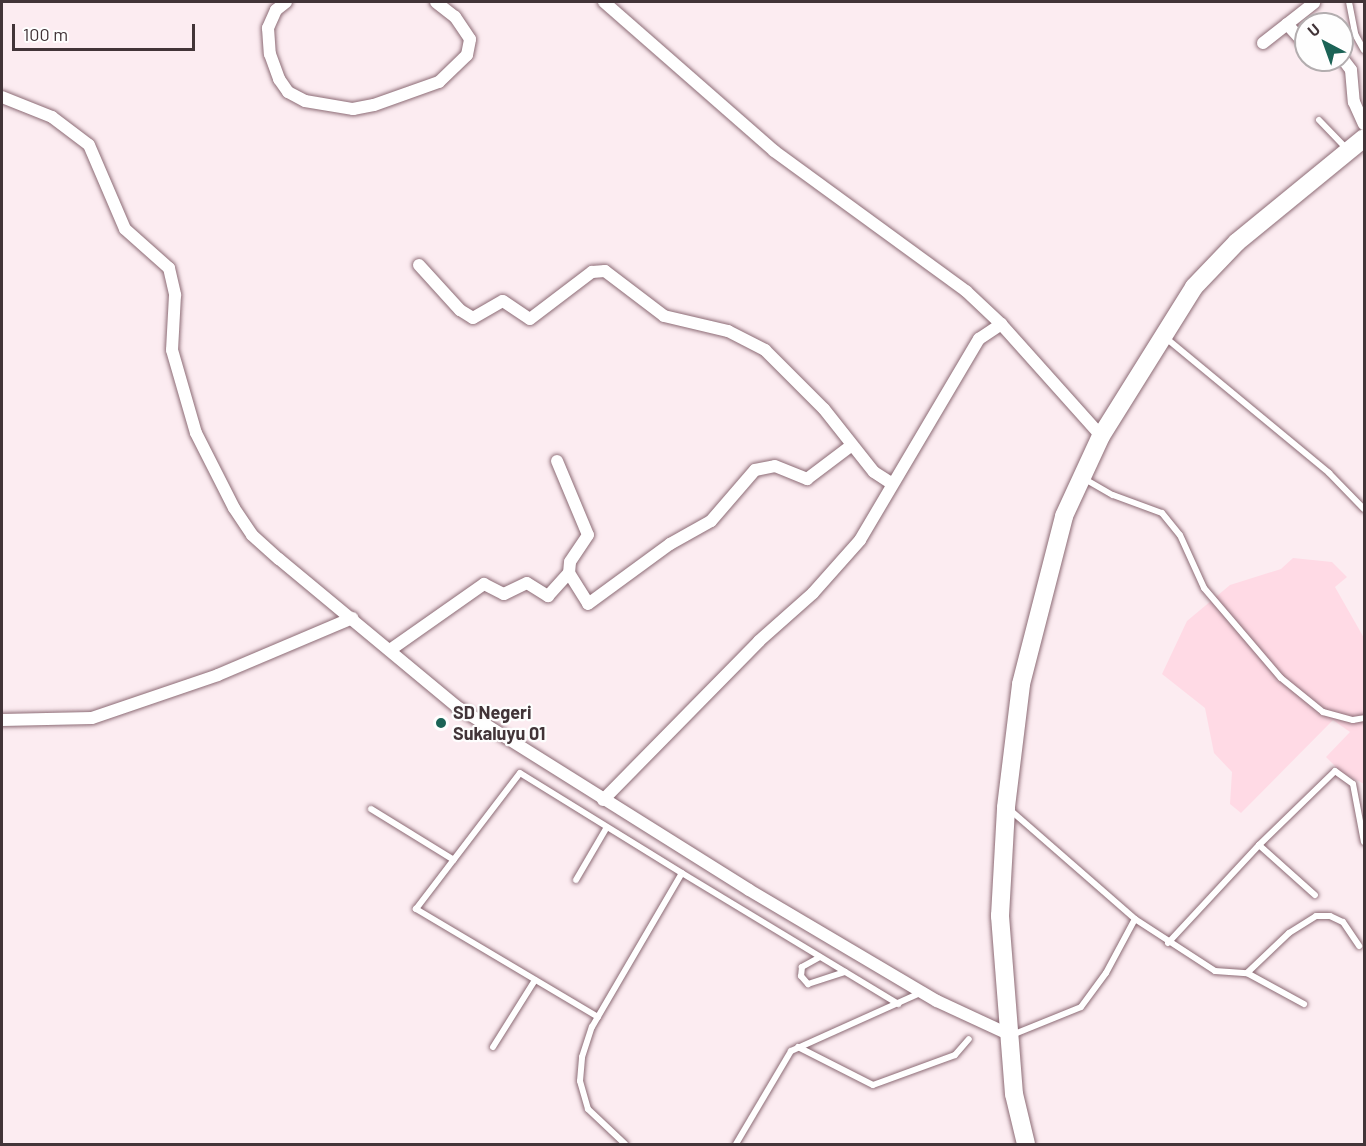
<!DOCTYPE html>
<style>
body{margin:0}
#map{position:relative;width:1366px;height:1146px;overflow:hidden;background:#fcecf1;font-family:Barlow,sans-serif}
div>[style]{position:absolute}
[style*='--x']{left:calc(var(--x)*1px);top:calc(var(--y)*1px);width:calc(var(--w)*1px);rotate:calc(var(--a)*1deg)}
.built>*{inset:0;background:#ffdae5}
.roads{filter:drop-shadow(0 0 2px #8c6b75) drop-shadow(0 0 2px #8c6b75)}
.service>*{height:6px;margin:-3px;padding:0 3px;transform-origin:3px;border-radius:3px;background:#fff}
.minor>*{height:12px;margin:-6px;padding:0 6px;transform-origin:6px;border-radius:6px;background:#fff}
.secondary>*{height:18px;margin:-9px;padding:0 9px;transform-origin:9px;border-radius:9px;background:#fff}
.dots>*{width:16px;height:16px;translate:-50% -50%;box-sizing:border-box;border:3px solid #fefefe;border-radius:50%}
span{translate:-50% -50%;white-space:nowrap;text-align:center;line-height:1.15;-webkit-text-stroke:4.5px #fefefe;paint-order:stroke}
.poi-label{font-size:18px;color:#423438;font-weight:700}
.left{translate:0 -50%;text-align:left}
.frame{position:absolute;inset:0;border:3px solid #423438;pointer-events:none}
.north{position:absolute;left:1294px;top:12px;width:60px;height:60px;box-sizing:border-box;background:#fefefe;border:2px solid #b3adaf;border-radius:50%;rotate:319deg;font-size:16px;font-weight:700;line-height:24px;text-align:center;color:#423438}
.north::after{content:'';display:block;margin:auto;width:21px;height:27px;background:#1b6356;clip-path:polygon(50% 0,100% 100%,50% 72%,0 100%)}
.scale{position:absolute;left:12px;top:24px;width:183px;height:27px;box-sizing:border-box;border:3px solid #423438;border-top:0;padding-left:8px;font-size:18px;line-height:21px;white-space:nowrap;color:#423438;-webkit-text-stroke:4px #fefefe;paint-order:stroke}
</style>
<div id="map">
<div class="built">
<div style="clip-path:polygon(1293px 558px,1332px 562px,1347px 577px,1335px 587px,1364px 638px,1364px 784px,1341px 772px,1326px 757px,1350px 732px,1333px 720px,1241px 813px,1230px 804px,1232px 772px,1214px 753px,1205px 708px,1162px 674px,1187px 621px,1230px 585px,1281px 569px)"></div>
</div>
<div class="roads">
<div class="service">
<div style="--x:1349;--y:2;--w:33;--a:79"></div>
<div style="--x:1355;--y:34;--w:18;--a:61"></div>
<div style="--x:1319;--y:120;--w:39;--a:46"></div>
<div style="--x:1166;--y:338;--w:212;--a:39.6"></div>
<div style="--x:1329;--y:473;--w:50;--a:45.8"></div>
<div style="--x:1083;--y:478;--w:34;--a:30"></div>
<div style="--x:1113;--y:495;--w:52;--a:20.2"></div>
<div style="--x:1162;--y:513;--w:28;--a:51"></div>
<div style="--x:1180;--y:535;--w:58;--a:65.6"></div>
<div style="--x:1204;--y:588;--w:118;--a:49.5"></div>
<div style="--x:1281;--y:678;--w:54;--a:39"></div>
<div style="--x:1323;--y:712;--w:31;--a:15"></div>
<div style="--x:1353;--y:720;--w:11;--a:-10"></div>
<div style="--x:371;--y:809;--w:97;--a:31.6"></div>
<div style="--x:1009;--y:809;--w:167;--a:41.1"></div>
<div style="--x:1135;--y:919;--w:95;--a:33"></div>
<div style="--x:1215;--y:971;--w:32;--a:4"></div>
<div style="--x:1247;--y:973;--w:58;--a:-43.6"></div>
<div style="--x:1289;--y:933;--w:32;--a:-32"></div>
<div style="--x:1316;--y:916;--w:14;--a:0"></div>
<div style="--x:1330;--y:916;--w:14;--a:25"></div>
<div style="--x:1343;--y:922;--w:29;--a:56"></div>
<div style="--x:1259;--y:845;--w:75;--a:41.8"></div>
<div style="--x:576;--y:880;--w:61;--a:-59.7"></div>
<div style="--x:1168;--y:943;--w:134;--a:-47.1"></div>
<div style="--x:1259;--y:845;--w:106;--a:-44.2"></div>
<div style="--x:1335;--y:771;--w:22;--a:36"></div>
<div style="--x:1353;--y:784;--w:59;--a:79.3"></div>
<div style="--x:820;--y:957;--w:21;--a:151"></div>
<div style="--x:802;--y:967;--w:9;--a:96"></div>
<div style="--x:801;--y:976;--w:11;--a:49"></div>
<div style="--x:808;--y:984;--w:39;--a:-18"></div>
<div style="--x:1247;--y:973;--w:65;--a:28.5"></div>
<div style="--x:598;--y:1017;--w:212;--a:-149.3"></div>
<div style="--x:416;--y:909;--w:171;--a:-52.6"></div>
<div style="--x:520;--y:773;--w:190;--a:31.7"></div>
<div style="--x:1012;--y:1035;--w:74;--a:-22.1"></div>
<div style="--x:1081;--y:1007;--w:42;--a:-53.7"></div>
<div style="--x:1106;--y:973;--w:61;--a:-61.8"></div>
<div style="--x:493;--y:1047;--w:79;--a:-57.9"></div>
<div style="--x:798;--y:1047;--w:84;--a:26.9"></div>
<div style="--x:873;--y:1085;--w:87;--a:-20.1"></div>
<div style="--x:955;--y:1055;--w:21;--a:-49"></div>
<div style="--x:625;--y:1144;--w:51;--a:-136.6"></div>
<div style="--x:588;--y:1109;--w:29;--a:-106"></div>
<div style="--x:580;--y:1081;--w:24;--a:-85"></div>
<div style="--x:582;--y:1057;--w:32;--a:-72"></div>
<div style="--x:592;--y:1027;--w:178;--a:-59.7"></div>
<div style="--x:682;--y:873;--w:253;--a:31.2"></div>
<div style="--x:736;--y:1144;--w:108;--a:-59.4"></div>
<div style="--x:791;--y:1051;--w:144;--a:-24.2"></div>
</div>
<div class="minor">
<div style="--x:286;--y:2;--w:13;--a:141"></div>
<div style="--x:276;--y:10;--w:20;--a:114"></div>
<div style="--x:268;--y:28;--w:26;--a:86"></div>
<div style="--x:270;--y:54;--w:27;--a:70"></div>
<div style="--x:279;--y:79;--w:16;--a:55"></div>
<div style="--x:288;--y:92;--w:19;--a:28"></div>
<div style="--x:305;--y:101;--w:49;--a:9.5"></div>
<div style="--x:353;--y:109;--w:21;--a:-11"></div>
<div style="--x:374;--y:105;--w:69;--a:-19.5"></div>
<div style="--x:439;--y:82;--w:39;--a:-44"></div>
<div style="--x:467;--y:55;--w:16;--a:-79"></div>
<div style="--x:470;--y:39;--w:27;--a:-124"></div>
<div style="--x:455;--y:17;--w:24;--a:-142"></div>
<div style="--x:604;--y:2;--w:226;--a:41.2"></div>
<div style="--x:774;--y:151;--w:238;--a:36.1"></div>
<div style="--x:966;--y:291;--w:48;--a:43.3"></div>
<div style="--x:1001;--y:324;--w:150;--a:48.2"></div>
<div style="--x:1287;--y:24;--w:28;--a:48"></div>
<div style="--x:1263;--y:43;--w:65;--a:-38.1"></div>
<div style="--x:1342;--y:58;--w:15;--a:53"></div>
<div style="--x:1351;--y:70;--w:32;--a:85"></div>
<div style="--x:1354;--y:102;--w:24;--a:66"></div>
<div style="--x:2;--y:97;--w:54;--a:21.8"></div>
<div style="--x:52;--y:117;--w:46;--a:37.1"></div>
<div style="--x:89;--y:145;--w:91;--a:66.8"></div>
<div style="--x:125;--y:229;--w:59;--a:41.6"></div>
<div style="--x:169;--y:268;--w:28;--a:77"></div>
<div style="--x:175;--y:295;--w:55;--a:93.1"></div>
<div style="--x:172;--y:350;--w:86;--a:73.9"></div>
<div style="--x:196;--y:433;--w:84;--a:63.1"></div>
<div style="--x:234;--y:508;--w:32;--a:56"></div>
<div style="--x:252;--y:535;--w:36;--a:42"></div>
<div style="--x:279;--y:559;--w:230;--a:39.7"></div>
<div style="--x:456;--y:706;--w:346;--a:32.1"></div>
<div style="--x:749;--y:890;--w:218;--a:30.6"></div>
<div style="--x:937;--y:1001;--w:78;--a:24.9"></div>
<div style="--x:419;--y:265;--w:61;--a:47.7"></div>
<div style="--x:460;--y:310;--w:15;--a:32"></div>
<div style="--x:473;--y:318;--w:34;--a:-30"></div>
<div style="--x:503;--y:301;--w:32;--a:34"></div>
<div style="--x:530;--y:319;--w:78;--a:-37.2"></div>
<div style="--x:592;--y:272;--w:13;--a:-4"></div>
<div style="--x:605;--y:271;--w:74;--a:37.3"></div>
<div style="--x:664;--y:316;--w:66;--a:13.2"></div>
<div style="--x:728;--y:331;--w:42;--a:27.2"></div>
<div style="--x:765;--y:350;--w:83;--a:45"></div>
<div style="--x:824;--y:409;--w:80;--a:51.6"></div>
<div style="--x:874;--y:472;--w:20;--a:33"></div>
<div style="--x:557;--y:461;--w:80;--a:67.3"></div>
<div style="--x:588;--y:535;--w:32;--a:124"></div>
<div style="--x:570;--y:562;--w:11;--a:95"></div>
<div style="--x:390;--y:650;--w:115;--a:-35.1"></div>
<div style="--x:484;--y:584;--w:22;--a:27"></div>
<div style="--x:504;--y:594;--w:25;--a:-26"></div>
<div style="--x:527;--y:583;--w:25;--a:32"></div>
<div style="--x:548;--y:596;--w:31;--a:-48"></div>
<div style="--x:569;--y:573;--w:36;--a:58"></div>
<div style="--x:588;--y:604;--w:102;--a:-36.2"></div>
<div style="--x:670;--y:544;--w:47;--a:-29.3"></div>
<div style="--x:711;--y:521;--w:67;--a:-49.2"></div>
<div style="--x:755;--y:470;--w:20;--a:-11"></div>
<div style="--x:775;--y:466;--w:35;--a:22"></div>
<div style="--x:807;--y:479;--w:56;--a:-37.1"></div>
<div style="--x:2;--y:720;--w:90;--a:-1.3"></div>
<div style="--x:92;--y:718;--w:133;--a:-18.8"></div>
<div style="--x:218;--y:675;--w:146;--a:-23"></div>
<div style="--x:603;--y:800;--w:223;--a:-45.5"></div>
<div style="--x:759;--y:641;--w:72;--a:-41.6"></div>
<div style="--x:813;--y:593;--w:71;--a:-48.4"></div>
<div style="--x:860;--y:540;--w:234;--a:-59.4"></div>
<div style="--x:979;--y:339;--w:27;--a:-34"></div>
</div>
<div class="secondary">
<div style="--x:1026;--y:1144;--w:51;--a:-103.5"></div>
<div style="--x:1014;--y:1094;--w:179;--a:-94.5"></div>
<div style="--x:1000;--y:916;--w:109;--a:-86.8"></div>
<div style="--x:1006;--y:807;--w:124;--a:-83"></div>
<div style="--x:1021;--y:684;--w:173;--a:-75.6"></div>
<div style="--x:1064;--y:516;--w:88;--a:-65.2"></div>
<div style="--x:1101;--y:436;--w:176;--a:-58"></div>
<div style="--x:1194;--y:287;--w:62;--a:-46.3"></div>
<div style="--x:1237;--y:242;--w:164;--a:-39.3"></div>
</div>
</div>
<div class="dots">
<div style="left:441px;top:723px;background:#1b6356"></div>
</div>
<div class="poi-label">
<span class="left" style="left:453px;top:723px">SD Negeri<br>Sukaluyu 01</span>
</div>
<div class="frame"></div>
<div class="north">U</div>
<div class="scale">100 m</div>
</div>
